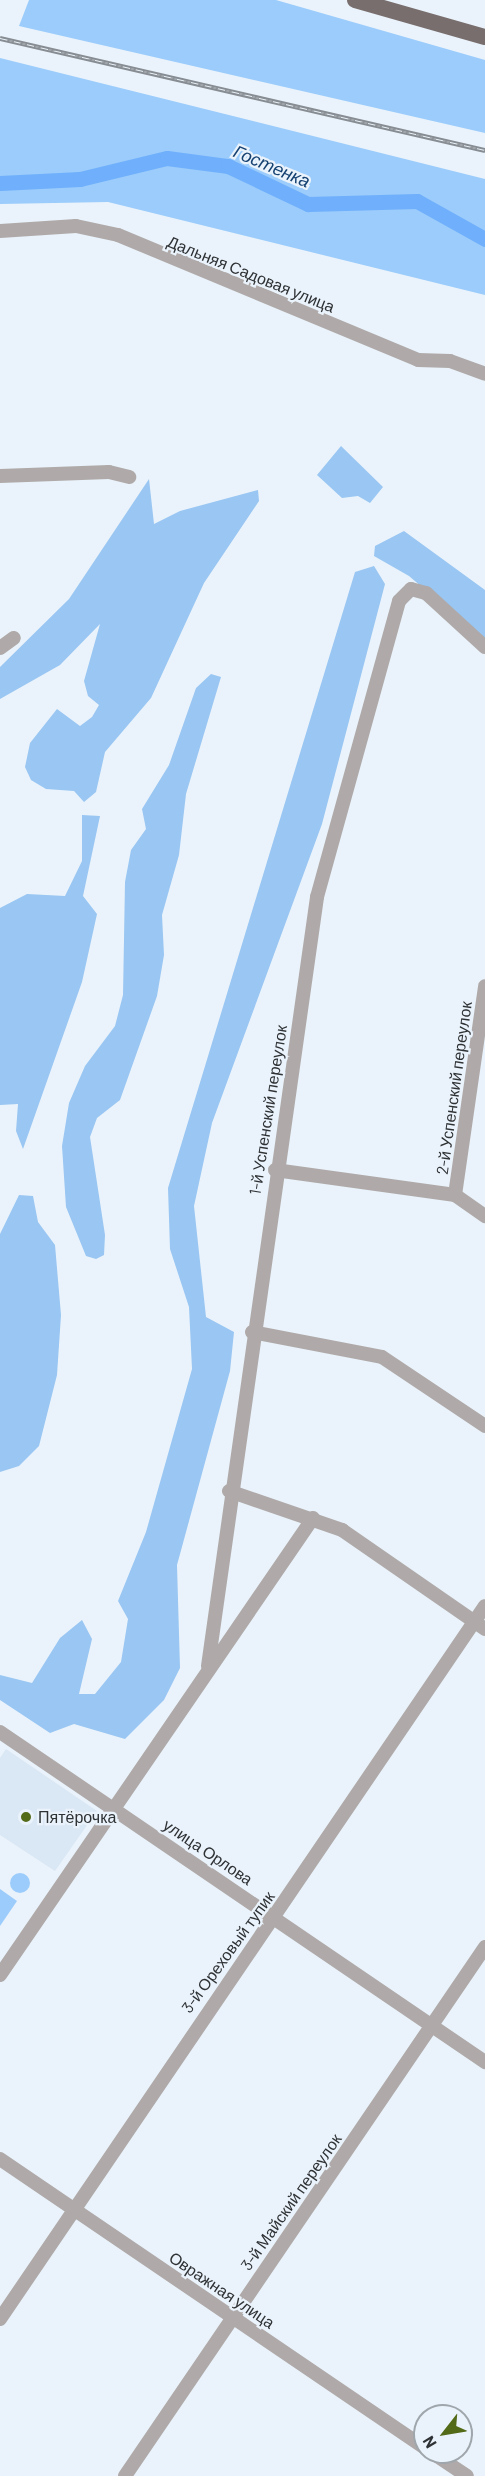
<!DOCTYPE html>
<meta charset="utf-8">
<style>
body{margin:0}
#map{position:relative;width:485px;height:2476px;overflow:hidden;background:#eaf3fb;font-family:Barlow,sans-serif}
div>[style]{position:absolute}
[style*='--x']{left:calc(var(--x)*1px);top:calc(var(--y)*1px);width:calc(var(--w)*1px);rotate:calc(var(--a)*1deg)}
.built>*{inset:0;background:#dae7f4}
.green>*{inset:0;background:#9bccfb}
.round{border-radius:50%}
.forest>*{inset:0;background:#99c6f2}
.river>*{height:15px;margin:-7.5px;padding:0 7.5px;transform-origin:7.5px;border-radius:7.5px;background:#6faffb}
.minor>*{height:14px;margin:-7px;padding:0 7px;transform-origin:7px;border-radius:7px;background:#afaaa9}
.major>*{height:16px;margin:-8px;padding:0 8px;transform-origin:8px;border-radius:8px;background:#786e6d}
.rail>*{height:4.5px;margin-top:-2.25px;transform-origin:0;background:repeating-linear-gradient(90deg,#eaf3fb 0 7px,#878d92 0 14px);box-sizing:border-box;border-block:2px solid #878d92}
.dots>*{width:16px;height:16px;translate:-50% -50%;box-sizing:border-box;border:3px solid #eaf3fb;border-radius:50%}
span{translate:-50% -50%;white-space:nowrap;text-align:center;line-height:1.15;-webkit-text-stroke:4.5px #eaf3fb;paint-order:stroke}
.street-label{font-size:16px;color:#2f3235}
.poi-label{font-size:16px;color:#2f3235}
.left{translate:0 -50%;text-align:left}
.water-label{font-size:18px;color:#164272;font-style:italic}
.north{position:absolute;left:413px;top:2404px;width:60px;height:60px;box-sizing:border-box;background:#eaf3fb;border:2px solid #9fa6ac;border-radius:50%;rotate:239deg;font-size:16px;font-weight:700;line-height:24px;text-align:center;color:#2f3235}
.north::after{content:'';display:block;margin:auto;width:21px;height:27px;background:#536a19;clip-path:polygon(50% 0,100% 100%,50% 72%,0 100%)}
</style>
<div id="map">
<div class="built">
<div style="clip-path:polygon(6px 1749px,97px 1811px,55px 1871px,0 1835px,0 1758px)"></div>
</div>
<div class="green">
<div style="clip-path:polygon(29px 0,276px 0,485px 60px,485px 133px,19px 26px)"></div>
<div style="clip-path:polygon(0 58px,485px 179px,485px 295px,108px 202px,0 204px)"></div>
<div class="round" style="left:10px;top:1873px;width:20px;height:20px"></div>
<div style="clip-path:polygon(0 1889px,17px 1901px,0 1926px)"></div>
</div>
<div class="forest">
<div style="clip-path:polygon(341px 446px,383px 487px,370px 503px,358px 496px,342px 498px,317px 475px)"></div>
<div style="clip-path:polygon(149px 479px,154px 524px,180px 511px,258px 490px,259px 501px,204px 583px,151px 698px,105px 752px,96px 792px,84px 802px,74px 791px,46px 789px,31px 780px,25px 767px,30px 743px,57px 709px,80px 726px,92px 717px,99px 705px,88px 696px,84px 681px,100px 624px,60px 665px,0 699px,0 667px,69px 599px)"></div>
<div style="clip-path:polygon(404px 531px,485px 590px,485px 641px,409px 576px,374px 556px,375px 546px)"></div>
<div style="clip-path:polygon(374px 566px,385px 584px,322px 824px,212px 1123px,194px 1206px,206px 1317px,234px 1332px,230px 1371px,177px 1565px,180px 1668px,164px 1700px,125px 1739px,74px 1724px,50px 1733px,0 1700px,0 1675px,32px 1683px,60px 1638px,82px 1620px,92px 1639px,79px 1694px,95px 1694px,121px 1662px,128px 1619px,118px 1601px,146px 1532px,192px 1369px,189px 1307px,170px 1249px,168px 1188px,355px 572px)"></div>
<div style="clip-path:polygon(211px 674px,221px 677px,186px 794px,179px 855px,162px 915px,164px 955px,157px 996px,120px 1100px,97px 1118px,90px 1137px,105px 1235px,104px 1255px,96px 1259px,86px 1256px,66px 1207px,62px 1146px,69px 1103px,85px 1066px,115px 1026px,123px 995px,125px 882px,131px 850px,146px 829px,142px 809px,169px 765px,196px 688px)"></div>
<div style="clip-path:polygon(82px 815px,100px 816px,83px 896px,97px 914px,82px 982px,23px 1149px,16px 1131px,18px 1104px,0 1105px,0 908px,27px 894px,65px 896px,82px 861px)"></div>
<div style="clip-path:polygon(19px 1195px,33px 1196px,38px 1222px,55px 1245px,61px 1315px,57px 1375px,39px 1446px,19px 1466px,0 1472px,0 1234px)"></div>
</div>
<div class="river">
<div style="--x:0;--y:183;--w:80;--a:-2.9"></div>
<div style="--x:80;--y:179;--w:89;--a:-13.6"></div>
<div style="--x:167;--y:158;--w:62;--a:7.5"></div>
<div style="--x:228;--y:166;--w:89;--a:25.4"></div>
<div style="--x:308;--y:204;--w:109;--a:-1.6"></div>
<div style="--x:417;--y:201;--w:78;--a:29.2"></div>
</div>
<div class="minor">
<div style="--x:0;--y:231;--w:76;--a:-3.8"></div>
<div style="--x:76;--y:226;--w:43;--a:12.1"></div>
<div style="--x:118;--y:235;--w:325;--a:22.6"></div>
<div style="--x:418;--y:360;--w:32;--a:2"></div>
<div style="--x:450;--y:361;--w:37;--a:20"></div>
<div style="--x:0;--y:476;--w:109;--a:-2.1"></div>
<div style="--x:109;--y:472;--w:21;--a:14"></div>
<div style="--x:0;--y:648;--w:17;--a:-36"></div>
<div style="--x:275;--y:1170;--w:182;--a:7.9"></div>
<div style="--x:455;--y:1195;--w:37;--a:35"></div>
<div style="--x:455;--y:1195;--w:211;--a:-81.8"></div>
<div style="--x:252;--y:1332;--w:132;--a:10.9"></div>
<div style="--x:382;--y:1357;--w:124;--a:33.8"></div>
<div style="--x:229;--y:1491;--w:120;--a:19"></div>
<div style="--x:342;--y:1530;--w:174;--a:34.7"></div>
<div style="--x:208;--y:1666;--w:777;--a:-81.93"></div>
<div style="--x:317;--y:897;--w:307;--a:-74.5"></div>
<div style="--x:399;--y:601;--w:17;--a:-45"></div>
<div style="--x:411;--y:589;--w:16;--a:15"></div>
<div style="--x:426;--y:593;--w:80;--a:42.5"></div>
<div style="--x:0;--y:1732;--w:587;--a:34.23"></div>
<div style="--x:0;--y:1975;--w:554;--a:-55.59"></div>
<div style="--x:0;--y:2159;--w:514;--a:34.22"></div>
<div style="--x:0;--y:2319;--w:862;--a:-55.78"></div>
<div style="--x:431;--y:2452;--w:43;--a:33.7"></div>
<div style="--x:125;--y:2476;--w:640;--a:-55.76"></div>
</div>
<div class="major">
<div style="--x:355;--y:0;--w:135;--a:15.9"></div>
</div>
<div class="rail">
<div style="--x:0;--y:38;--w:498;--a:13"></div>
</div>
<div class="dots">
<div style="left:26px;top:1817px;background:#536a19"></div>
</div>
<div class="street-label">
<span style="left:251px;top:274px;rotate:22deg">Дальняя Садовая улица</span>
<span style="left:454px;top:1088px;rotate:-82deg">2-й Успенский переулок</span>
<span style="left:268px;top:1110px;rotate:-81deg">1-й Успенский переулок</span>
<span style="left:208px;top:1852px;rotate:34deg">улица Орлова</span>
<span style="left:228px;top:1952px;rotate:-54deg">3-й Ореховый тупик</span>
<span style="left:291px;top:2202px;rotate:-55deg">3-й Майский переулок</span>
<span style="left:222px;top:2290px;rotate:34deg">Овражная улица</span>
</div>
<div class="poi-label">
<span class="left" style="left:38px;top:1817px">Пятёрочка</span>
</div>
<div class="water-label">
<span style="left:272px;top:166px;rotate:23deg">Гостенка</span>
</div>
<div class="north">N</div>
</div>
